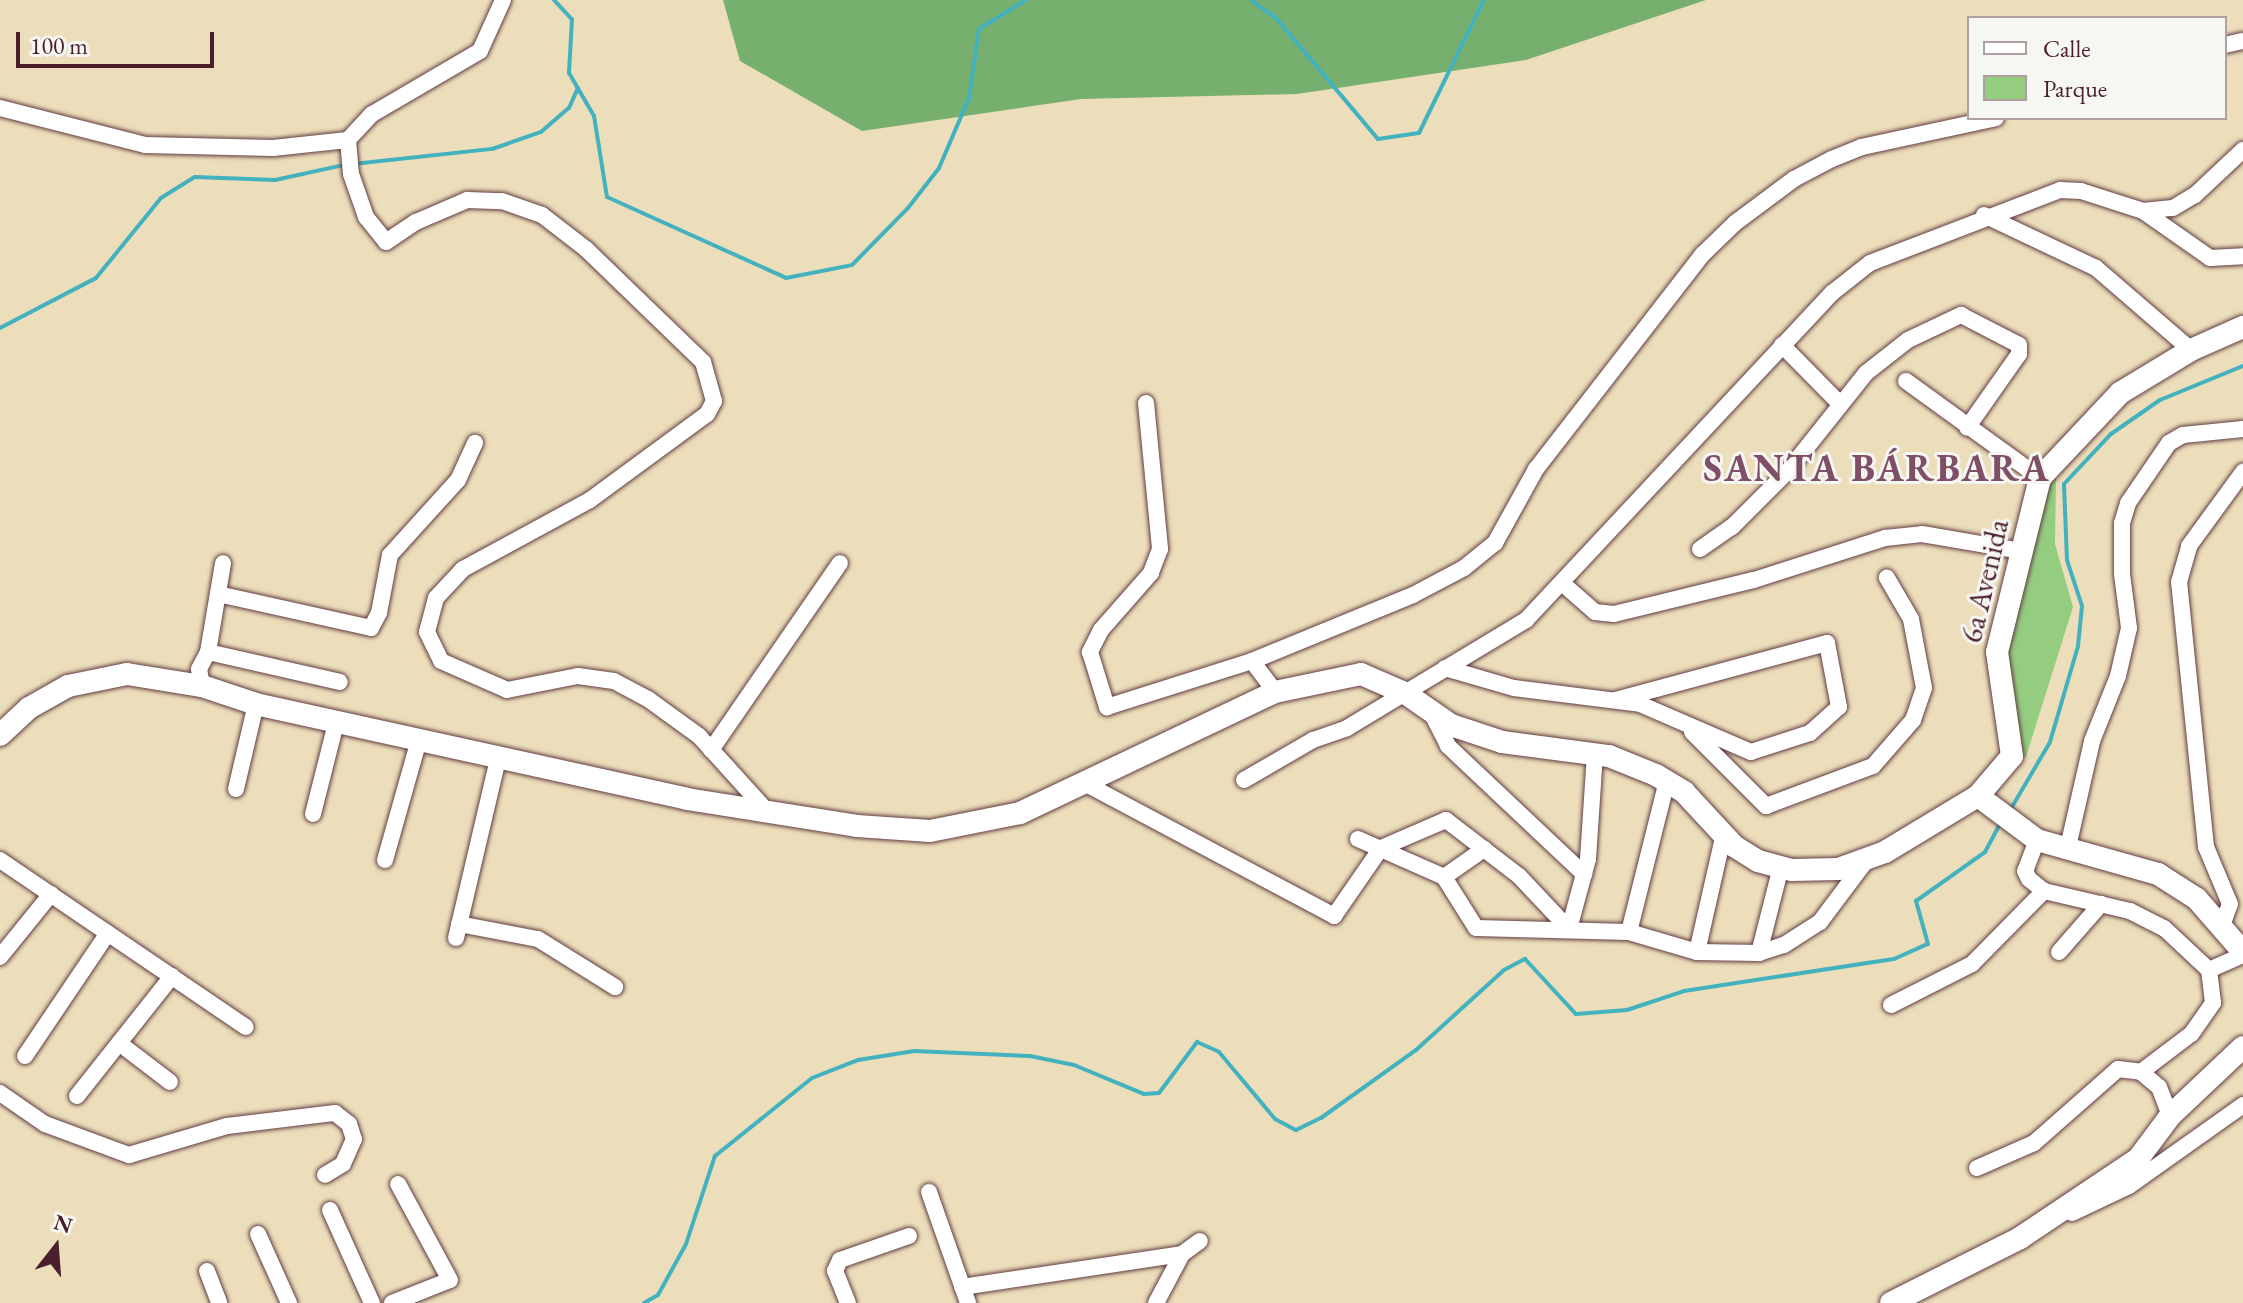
<!DOCTYPE html>
<meta charset="utf-8">
<style>
body{margin:0}
#map{position:relative;width:2243px;height:1303px;overflow:hidden;background:#ecdebb;font-family:"EB Garamond",serif}
div>[style]{position:absolute}
[style*='--x']{left:calc(var(--x)*1px);top:calc(var(--y)*1px);width:calc(var(--w)*1px);rotate:calc(var(--a)*1deg)}
.green>*{inset:0;background:#94cd80}
.forest>*{inset:0;background:#77b06e}
.stream>*{height:4px;margin:-2px;padding:0 2px;transform-origin:2px;border-radius:2px;background:#43b2be}
.roads{filter:drop-shadow(0 0 2px #623c41) drop-shadow(0 0 2px #623c41)}
.street>*{height:16px;margin:-8px;padding:0 8px;transform-origin:8px;border-radius:8px;background:#fff}
.secondary>*{height:22px;margin:-11px;padding:0 11px;transform-origin:11px;border-radius:11px;background:#fff}
span{translate:-50% -50%;white-space:nowrap;text-align:center;line-height:1.15;-webkit-text-stroke:6px #f6f6f2;paint-order:stroke}
.street-label{font-size:30px;color:#4a1f2b}
.district-label{font-size:38px;color:#7e4f66;font-weight:700;letter-spacing:2px}
.legend{position:absolute;left:1967px;top:16px;width:260px;height:104px;box-sizing:border-box;background:#f6f6f2;border:2px solid #b1a0a2;margin:0;padding:10px 14px;list-style:none;font-size:24px;color:#4a1f2b}
.legend li{display:flex;align-items:center;gap:16px;height:40px}
.legend b{width:40px;border:2px solid #b1a0a2}
.north{position:absolute;left:16px;top:1207px;width:80px;height:80px;-webkit-text-stroke:6px #f6f6f2;paint-order:stroke;rotate:17deg;font-size:22px;font-weight:700;line-height:32px;text-align:center;color:#4a1f2b}
.north::after{content:'';display:block;margin:auto;width:28px;height:36px;background:#4a1f2b;clip-path:polygon(50% 0,100% 100%,50% 72%,0 100%)}
.scale{position:absolute;left:16px;top:32px;width:198px;height:36px;box-sizing:border-box;border:4px solid #4a1f2b;border-top:0;padding-left:10px;font-size:24px;line-height:28px;white-space:nowrap;color:#4a1f2b;-webkit-text-stroke:6px #f6f6f2;paint-order:stroke}
</style>
<div id="map">
<div class="green">
<div style="clip-path:polygon(2048px 476px,2056px 476px,2055px 544px,2073px 607px,2026px 757px,2017px 754px,1999px 651px)"></div>
</div>
<div class="forest">
<div style="clip-path:polygon(723px 0,1706px 0,1526px 60px,1297px 94px,1081px 99px,862px 131px,740px 61px)"></div>
</div>
<div class="stream">
<div style="--x:554;--y:0;--w:26;--a:47"></div>
<div style="--x:572;--y:19;--w:54;--a:93.2"></div>
<div style="--x:569;--y:73;--w:50;--a:59.8"></div>
<div style="--x:594;--y:116;--w:82;--a:80.9"></div>
<div style="--x:607;--y:197;--w:196;--a:24.3"></div>
<div style="--x:786;--y:278;--w:67;--a:-11.1"></div>
<div style="--x:852;--y:265;--w:80;--a:-45.5"></div>
<div style="--x:908;--y:208;--w:51;--a:-52.2"></div>
<div style="--x:939;--y:168;--w:76;--a:-66.8"></div>
<div style="--x:969;--y:98;--w:70;--a:-81.8"></div>
<div style="--x:979;--y:29;--w:55;--a:-31.7"></div>
<div style="--x:1251;--y:0;--w:31;--a:36"></div>
<div style="--x:1276;--y:18;--w:158;--a:49.9"></div>
<div style="--x:1378;--y:139;--w:41;--a:-8.3"></div>
<div style="--x:1419;--y:133;--w:148;--a:-64"></div>
<div style="--x:353;--y:164;--w:140;--a:-6.2"></div>
<div style="--x:492;--y:149;--w:52;--a:-19.1"></div>
<div style="--x:541;--y:132;--w:37;--a:-41"></div>
<div style="--x:569;--y:108;--w:22;--a:-66"></div>
<div style="--x:0;--y:328;--w:108;--a:-27.5"></div>
<div style="--x:96;--y:278;--w:103;--a:-50.9"></div>
<div style="--x:161;--y:198;--w:40;--a:-32"></div>
<div style="--x:195;--y:177;--w:80;--a:2.1"></div>
<div style="--x:275;--y:180;--w:71;--a:-12.3"></div>
<div style="--x:2009;--y:812;--w:81;--a:-59.6"></div>
<div style="--x:2050;--y:742;--w:100;--a:-73.7"></div>
<div style="--x:2078;--y:646;--w:40;--a:-84.3"></div>
<div style="--x:2082;--y:606;--w:48;--a:-108.1"></div>
<div style="--x:2067;--y:560;--w:76;--a:-92.3"></div>
<div style="--x:2064;--y:484;--w:69;--a:-46.8"></div>
<div style="--x:2111;--y:434;--w:60;--a:-34.8"></div>
<div style="--x:2160;--y:400;--w:90;--a:-22.3"></div>
<div style="--x:644;--y:1303;--w:16;--a:-30"></div>
<div style="--x:658;--y:1295;--w:58;--a:-61.2"></div>
<div style="--x:686;--y:1244;--w:93;--a:-71.8"></div>
<div style="--x:715;--y:1156;--w:124;--a:-38.8"></div>
<div style="--x:812;--y:1078;--w:49;--a:-21.4"></div>
<div style="--x:858;--y:1060;--w:57;--a:-9.1"></div>
<div style="--x:914;--y:1051;--w:116;--a:2.5"></div>
<div style="--x:1030;--y:1056;--w:45;--a:11.6"></div>
<div style="--x:1074;--y:1065;--w:76;--a:22.5"></div>
<div style="--x:1144;--y:1094;--w:15;--a:-4"></div>
<div style="--x:1159;--y:1093;--w:64;--a:-53.3"></div>
<div style="--x:1197;--y:1042;--w:24;--a:24"></div>
<div style="--x:1219;--y:1052;--w:87;--a:50.1"></div>
<div style="--x:1275;--y:1119;--w:24;--a:28"></div>
<div style="--x:1296;--y:1130;--w:28;--a:-26"></div>
<div style="--x:1321;--y:1118;--w:117;--a:-35.6"></div>
<div style="--x:1416;--y:1050;--w:119;--a:-42.3"></div>
<div style="--x:1504;--y:970;--w:24;--a:-28"></div>
<div style="--x:1525;--y:959;--w:75;--a:47.2"></div>
<div style="--x:1576;--y:1014;--w:51;--a:-4.5"></div>
<div style="--x:1627;--y:1010;--w:60;--a:-18.4"></div>
<div style="--x:1684;--y:991;--w:212;--a:-8.7"></div>
<div style="--x:1894;--y:959;--w:37;--a:-24"></div>
<div style="--x:1928;--y:944;--w:45;--a:-105.6"></div>
<div style="--x:1916;--y:901;--w:85;--a:-35.4"></div>
<div style="--x:1985;--y:852;--w:34;--a:-62"></div>
</div>
<div class="roads">
<div class="street">
<div style="--x:503;--y:0;--w:56;--a:114.3"></div>
<div style="--x:480;--y:51;--w:125;--a:149.7"></div>
<div style="--x:372;--y:114;--w:35;--a:133"></div>
<div style="--x:348;--y:140;--w:34;--a:85"></div>
<div style="--x:351;--y:174;--w:46;--a:70.8"></div>
<div style="--x:366;--y:217;--w:32;--a:51"></div>
<div style="--x:386;--y:242;--w:36;--a:-34"></div>
<div style="--x:416;--y:222;--w:56;--a:-23.3"></div>
<div style="--x:467;--y:200;--w:35;--a:2"></div>
<div style="--x:502;--y:201;--w:42;--a:19.3"></div>
<div style="--x:542;--y:215;--w:56;--a:37.7"></div>
<div style="--x:586;--y:249;--w:163;--a:44"></div>
<div style="--x:703;--y:362;--w:41;--a:74.2"></div>
<div style="--x:714;--y:401;--w:15;--a:118"></div>
<div style="--x:707;--y:414;--w:145;--a:143.7"></div>
<div style="--x:590;--y:500;--w:145;--a:151.5"></div>
<div style="--x:463;--y:569;--w:40;--a:133"></div>
<div style="--x:436;--y:598;--w:35;--a:105"></div>
<div style="--x:427;--y:632;--w:32;--a:64"></div>
<div style="--x:441;--y:661;--w:72;--a:23.7"></div>
<div style="--x:507;--y:690;--w:72;--a:-11.2"></div>
<div style="--x:578;--y:676;--w:36;--a:8"></div>
<div style="--x:614;--y:681;--w:38;--a:28"></div>
<div style="--x:648;--y:699;--w:63;--a:36"></div>
<div style="--x:699;--y:736;--w:97;--a:47.9"></div>
<div style="--x:2225;--y:45;--w:18;--a:-13"></div>
<div style="--x:0;--y:108;--w:150;--a:14.3"></div>
<div style="--x:145;--y:145;--w:128;--a:1.3"></div>
<div style="--x:273;--y:148;--w:75;--a:-6.1"></div>
<div style="--x:2143;--y:211;--w:82;--a:35"></div>
<div style="--x:2210;--y:258;--w:33;--a:-3"></div>
<div style="--x:1984;--y:215;--w:124;--a:25.3"></div>
<div style="--x:2096;--y:268;--w:125;--a:40.8"></div>
<div style="--x:1782;--y:345;--w:81;--a:45.5"></div>
<div style="--x:1906;--y:381;--w:165;--a:35.9"></div>
<div style="--x:1146;--y:403;--w:147;--a:84.5"></div>
<div style="--x:1160;--y:549;--w:26;--a:111"></div>
<div style="--x:1151;--y:573;--w:76;--a:131.3"></div>
<div style="--x:1101;--y:630;--w:25;--a:117"></div>
<div style="--x:1090;--y:652;--w:58;--a:72.8"></div>
<div style="--x:1107;--y:707;--w:152;--a:-17.6"></div>
<div style="--x:1252;--y:661;--w:174;--a:-22.3"></div>
<div style="--x:1413;--y:595;--w:58;--a:-27.9"></div>
<div style="--x:1464;--y:568;--w:40;--a:-39"></div>
<div style="--x:1495;--y:543;--w:85;--a:-61"></div>
<div style="--x:1536;--y:469;--w:271;--a:-52.2"></div>
<div style="--x:1702;--y:255;--w:46;--a:-44.1"></div>
<div style="--x:1735;--y:223;--w:74;--a:-36.7"></div>
<div style="--x:1794;--y:179;--w:43;--a:-27.8"></div>
<div style="--x:1832;--y:159;--w:32;--a:-22"></div>
<div style="--x:1862;--y:147;--w:137;--a:-12.2"></div>
<div style="--x:1700;--y:549;--w:39;--a:-35"></div>
<div style="--x:1732;--y:527;--w:79;--a:-45"></div>
<div style="--x:1788;--y:471;--w:125;--a:-51.5"></div>
<div style="--x:1866;--y:373;--w:53;--a:-38.2"></div>
<div style="--x:1908;--y:340;--w:59;--a:-25.3"></div>
<div style="--x:1961;--y:315;--w:65;--a:27.3"></div>
<div style="--x:2019;--y:345;--w:9;--a:90"></div>
<div style="--x:2019;--y:354;--w:90;--a:125.1"></div>
<div style="--x:1562;--y:583;--w:44;--a:41.3"></div>
<div style="--x:1595;--y:612;--w:19;--a:6"></div>
<div style="--x:1614;--y:614;--w:144;--a:-13.7"></div>
<div style="--x:1754;--y:580;--w:138;--a:-17.8"></div>
<div style="--x:1885;--y:538;--w:37;--a:-6"></div>
<div style="--x:1922;--y:534;--w:100;--a:9.7"></div>
<div style="--x:218;--y:594;--w:157;--a:12.5"></div>
<div style="--x:371;--y:628;--w:17;--a:-62"></div>
<div style="--x:379;--y:613;--w:59;--a:-79.3"></div>
<div style="--x:390;--y:555;--w:101;--a:-47.8"></div>
<div style="--x:458;--y:480;--w:41;--a:-65.3"></div>
<div style="--x:208;--y:652;--w:135;--a:12.8"></div>
<div style="--x:1252;--y:661;--w:39;--a:53"></div>
<div style="--x:1445;--y:668;--w:72;--a:16.2"></div>
<div style="--x:1514;--y:688;--w:127;--a:7.2"></div>
<div style="--x:1640;--y:704;--w:121;--a:23.4"></div>
<div style="--x:1751;--y:752;--w:62;--a:-17.9"></div>
<div style="--x:1810;--y:733;--w:39;--a:-42"></div>
<div style="--x:1839;--y:707;--w:65;--a:-100.6"></div>
<div style="--x:1827;--y:643;--w:219;--a:164.9"></div>
<div style="--x:202;--y:686;--w:17;--a:-100"></div>
<div style="--x:199;--y:669;--w:19;--a:-62"></div>
<div style="--x:208;--y:652;--w:90;--a:-80.4"></div>
<div style="--x:1432;--y:714;--w:36;--a:63"></div>
<div style="--x:1448;--y:746;--w:187;--a:43.3"></div>
<div style="--x:1692;--y:732;--w:105;--a:45"></div>
<div style="--x:1766;--y:806;--w:114;--a:-20.5"></div>
<div style="--x:1873;--y:766;--w:61;--a:-49"></div>
<div style="--x:1913;--y:720;--w:34;--a:-71"></div>
<div style="--x:1924;--y:688;--w:70;--a:-100.7"></div>
<div style="--x:1911;--y:619;--w:48;--a:-120.3"></div>
<div style="--x:711;--y:750;--w:227;--a:-55.4"></div>
<div style="--x:1244;--y:780;--w:80;--a:-30.1"></div>
<div style="--x:1313;--y:740;--w:36;--a:-19"></div>
<div style="--x:1347;--y:728;--w:209;--a:-31.1"></div>
<div style="--x:1526;--y:620;--w:448;--a:-46.9"></div>
<div style="--x:1832;--y:293;--w:48;--a:-38.3"></div>
<div style="--x:1870;--y:263;--w:204;--a:-21"></div>
<div style="--x:2060;--y:190;--w:21;--a:3"></div>
<div style="--x:2081;--y:191;--w:65;--a:17.9"></div>
<div style="--x:2143;--y:211;--w:30;--a:-6"></div>
<div style="--x:2173;--y:208;--w:26;--a:-31"></div>
<div style="--x:2195;--y:195;--w:66;--a:-43.2"></div>
<div style="--x:1088;--y:785;--w:279;--a:28"></div>
<div style="--x:1334;--y:916;--w:83;--a:-55.3"></div>
<div style="--x:1381;--y:848;--w:71;--a:-23.3"></div>
<div style="--x:1446;--y:820;--w:92;--a:37.5"></div>
<div style="--x:1519;--y:876;--w:73;--a:46.7"></div>
<div style="--x:1569;--y:929;--w:73;--a:-74.8"></div>
<div style="--x:1588;--y:859;--w:105;--a:-86.2"></div>
<div style="--x:236;--y:789;--w:87;--a:-76.8"></div>
<div style="--x:313;--y:814;--w:94;--a:-75.8"></div>
<div style="--x:1358;--y:839;--w:94;--a:23.8"></div>
<div style="--x:1444;--y:877;--w:60;--a:57.9"></div>
<div style="--x:1476;--y:928;--w:153;--a:1.5"></div>
<div style="--x:1629;--y:932;--w:71;--a:16.4"></div>
<div style="--x:1697;--y:952;--w:62;--a:0.9"></div>
<div style="--x:1759;--y:953;--w:26;--a:-18"></div>
<div style="--x:1784;--y:945;--w:43;--a:-32.6"></div>
<div style="--x:1820;--y:922;--w:80;--a:-53.1"></div>
<div style="--x:2037;--y:840;--w:33;--a:111"></div>
<div style="--x:2025;--y:871;--w:9;--a:63"></div>
<div style="--x:2029;--y:879;--w:19;--a:39"></div>
<div style="--x:2044;--y:891;--w:88;--a:13.1"></div>
<div style="--x:2130;--y:911;--w:38;--a:27"></div>
<div style="--x:2164;--y:928;--w:62;--a:43"></div>
<div style="--x:2209;--y:970;--w:33;--a:83"></div>
<div style="--x:2213;--y:1003;--w:38;--a:125"></div>
<div style="--x:2191;--y:1034;--w:63;--a:142.8"></div>
<div style="--x:2068;--y:847;--w:109;--a:-77.2"></div>
<div style="--x:2092;--y:741;--w:70;--a:-68.2"></div>
<div style="--x:2118;--y:676;--w:49;--a:-77.1"></div>
<div style="--x:2129;--y:628;--w:54;--a:-97.4"></div>
<div style="--x:2122;--y:574;--w:51;--a:-90"></div>
<div style="--x:2122;--y:523;--w:21;--a:-73"></div>
<div style="--x:2128;--y:503;--w:73;--a:-55.7"></div>
<div style="--x:2169;--y:443;--w:16;--a:-30"></div>
<div style="--x:2183;--y:435;--w:60;--a:-5.7"></div>
<div style="--x:0;--y:860;--w:297;--a:34.2"></div>
<div style="--x:385;--y:860;--w:125;--a:-74.2"></div>
<div style="--x:1444;--y:877;--w:49;--a:-35"></div>
<div style="--x:2223;--y:923;--w:20;--a:-70"></div>
<div style="--x:2230;--y:904;--w:62;--a:-112.8"></div>
<div style="--x:2206;--y:847;--w:266;--a:-95.8"></div>
<div style="--x:2179;--y:582;--w:37;--a:-74"></div>
<div style="--x:2189;--y:546;--w:92;--a:-53.9"></div>
<div style="--x:459;--y:924;--w:80;--a:10.8"></div>
<div style="--x:538;--y:939;--w:91;--a:31.9"></div>
<div style="--x:1629;--y:932;--w:156;--a:-75.9"></div>
<div style="--x:456;--y:938;--w:184;--a:-76.8"></div>
<div style="--x:1697;--y:952;--w:122;--a:-77.2"></div>
<div style="--x:2059;--y:952;--w:64;--a:-48.8"></div>
<div style="--x:1759;--y:953;--w:89;--a:-75.7"></div>
<div style="--x:0;--y:957;--w:81;--a:-51"></div>
<div style="--x:2209;--y:970;--w:37;--a:-24"></div>
<div style="--x:1891;--y:1005;--w:91;--a:-26.8"></div>
<div style="--x:1972;--y:964;--w:103;--a:-45.4"></div>
<div style="--x:119;--y:1043;--w:64;--a:37.4"></div>
<div style="--x:25;--y:1056;--w:148;--a:-56"></div>
<div style="--x:0;--y:1093;--w:55;--a:34.6"></div>
<div style="--x:45;--y:1124;--w:90;--a:20.3"></div>
<div style="--x:129;--y:1155;--w:102;--a:-16.5"></div>
<div style="--x:227;--y:1126;--w:109;--a:-6.9"></div>
<div style="--x:335;--y:1113;--w:18;--a:38"></div>
<div style="--x:349;--y:1124;--w:16;--a:72"></div>
<div style="--x:354;--y:1139;--w:27;--a:114"></div>
<div style="--x:343;--y:1164;--w:21;--a:149"></div>
<div style="--x:77;--y:1096;--w:153;--a:-51.6"></div>
<div style="--x:1977;--y:1168;--w:62;--a:-23.7"></div>
<div style="--x:2034;--y:1143;--w:112;--a:-41.4"></div>
<div style="--x:2118;--y:1069;--w:23;--a:7"></div>
<div style="--x:2141;--y:1072;--w:23;--a:40"></div>
<div style="--x:2159;--y:1087;--w:31;--a:69"></div>
<div style="--x:929;--y:1192;--w:118;--a:70.6"></div>
<div style="--x:330;--y:1210;--w:102;--a:65.7"></div>
<div style="--x:2072;--y:1213;--w:63;--a:-25.3"></div>
<div style="--x:2129;--y:1186;--w:140;--a:-35.4"></div>
<div style="--x:258;--y:1234;--w:76;--a:65.8"></div>
<div style="--x:207;--y:1271;--w:34;--a:69"></div>
<div style="--x:962;--y:1287;--w:222;--a:-8.5"></div>
<div style="--x:1182;--y:1254;--w:22;--a:-36"></div>
<div style="--x:392;--y:1303;--w:62;--a:-21.6"></div>
<div style="--x:450;--y:1280;--w:109;--a:-118.4"></div>
<div style="--x:848;--y:1303;--w:35;--a:-112"></div>
<div style="--x:835;--y:1271;--w:12;--a:-66"></div>
<div style="--x:840;--y:1260;--w:73;--a:-19.2"></div>
<div style="--x:1156;--y:1303;--w:55;--a:-62"></div>
</div>
<div class="secondary">
<div style="--x:0;--y:735;--w:40;--a:-43"></div>
<div style="--x:29;--y:708;--w:45;--a:-29.4"></div>
<div style="--x:68;--y:686;--w:60;--a:-11.5"></div>
<div style="--x:127;--y:674;--w:76;--a:9.1"></div>
<div style="--x:202;--y:686;--w:57;--a:18.4"></div>
<div style="--x:256;--y:704;--w:441;--a:12.4"></div>
<div style="--x:687;--y:799;--w:172;--a:9"></div>
<div style="--x:857;--y:826;--w:73;--a:3.9"></div>
<div style="--x:930;--y:831;--w:92;--a:-11.3"></div>
<div style="--x:1020;--y:813;--w:282;--a:-25.4"></div>
<div style="--x:1275;--y:692;--w:88;--a:-11.8"></div>
<div style="--x:1361;--y:674;--w:48;--a:23.4"></div>
<div style="--x:1405;--y:693;--w:56;--a:34.8"></div>
<div style="--x:1451;--y:725;--w:54;--a:18.4"></div>
<div style="--x:1502;--y:742;--w:108;--a:7.5"></div>
<div style="--x:1609;--y:756;--w:51;--a:22"></div>
<div style="--x:1656;--y:775;--w:33;--a:31"></div>
<div style="--x:1684;--y:792;--w:74;--a:47.2"></div>
<div style="--x:1734;--y:846;--w:28;--a:32"></div>
<div style="--x:1758;--y:861;--w:35;--a:15"></div>
<div style="--x:1792;--y:870;--w:46;--a:-1.2"></div>
<div style="--x:1838;--y:869;--w:50;--a:-19.9"></div>
<div style="--x:1885;--y:852;--w:109;--a:-31.1"></div>
<div style="--x:1978;--y:796;--w:52;--a:-49.6"></div>
<div style="--x:2012;--y:756;--w:105;--a:-98.2"></div>
<div style="--x:1997;--y:652;--w:179;--a:-76.1"></div>
<div style="--x:2040;--y:478;--w:117;--a:-46.7"></div>
<div style="--x:2120;--y:393;--w:83;--a:-31.2"></div>
<div style="--x:2191;--y:350;--w:57;--a:-23.9"></div>
<div style="--x:1978;--y:796;--w:74;--a:36.7"></div>
<div style="--x:2037;--y:840;--w:126;--a:15.7"></div>
<div style="--x:2158;--y:874;--w:46;--a:32.7"></div>
<div style="--x:2197;--y:899;--w:70;--a:49"></div>
<div style="--x:1891;--y:1303;--w:144;--a:-26.7"></div>
<div style="--x:2020;--y:1238;--w:142;--a:-33.8"></div>
<div style="--x:2138;--y:1159;--w:54;--a:-53.3"></div>
<div style="--x:2170;--y:1116;--w:100;--a:-43.4"></div>
</div>
</div>
<div class="street-label">
<span style="left:1985px;top:581px;rotate:-77deg">6a Avenida</span>
</div>
<div class="district-label">
<span style="left:1877px;top:468px">SANTA BÁRBARA</span>
</div>
<ul class="legend">
<li><b style="height:10px;background:#fff"></b>Calle</li>
<li><b style="height:22px;background:#94cd80"></b>Parque</li>
</ul>
<div class="north">N</div>
<div class="scale">100 m</div>
</div>
